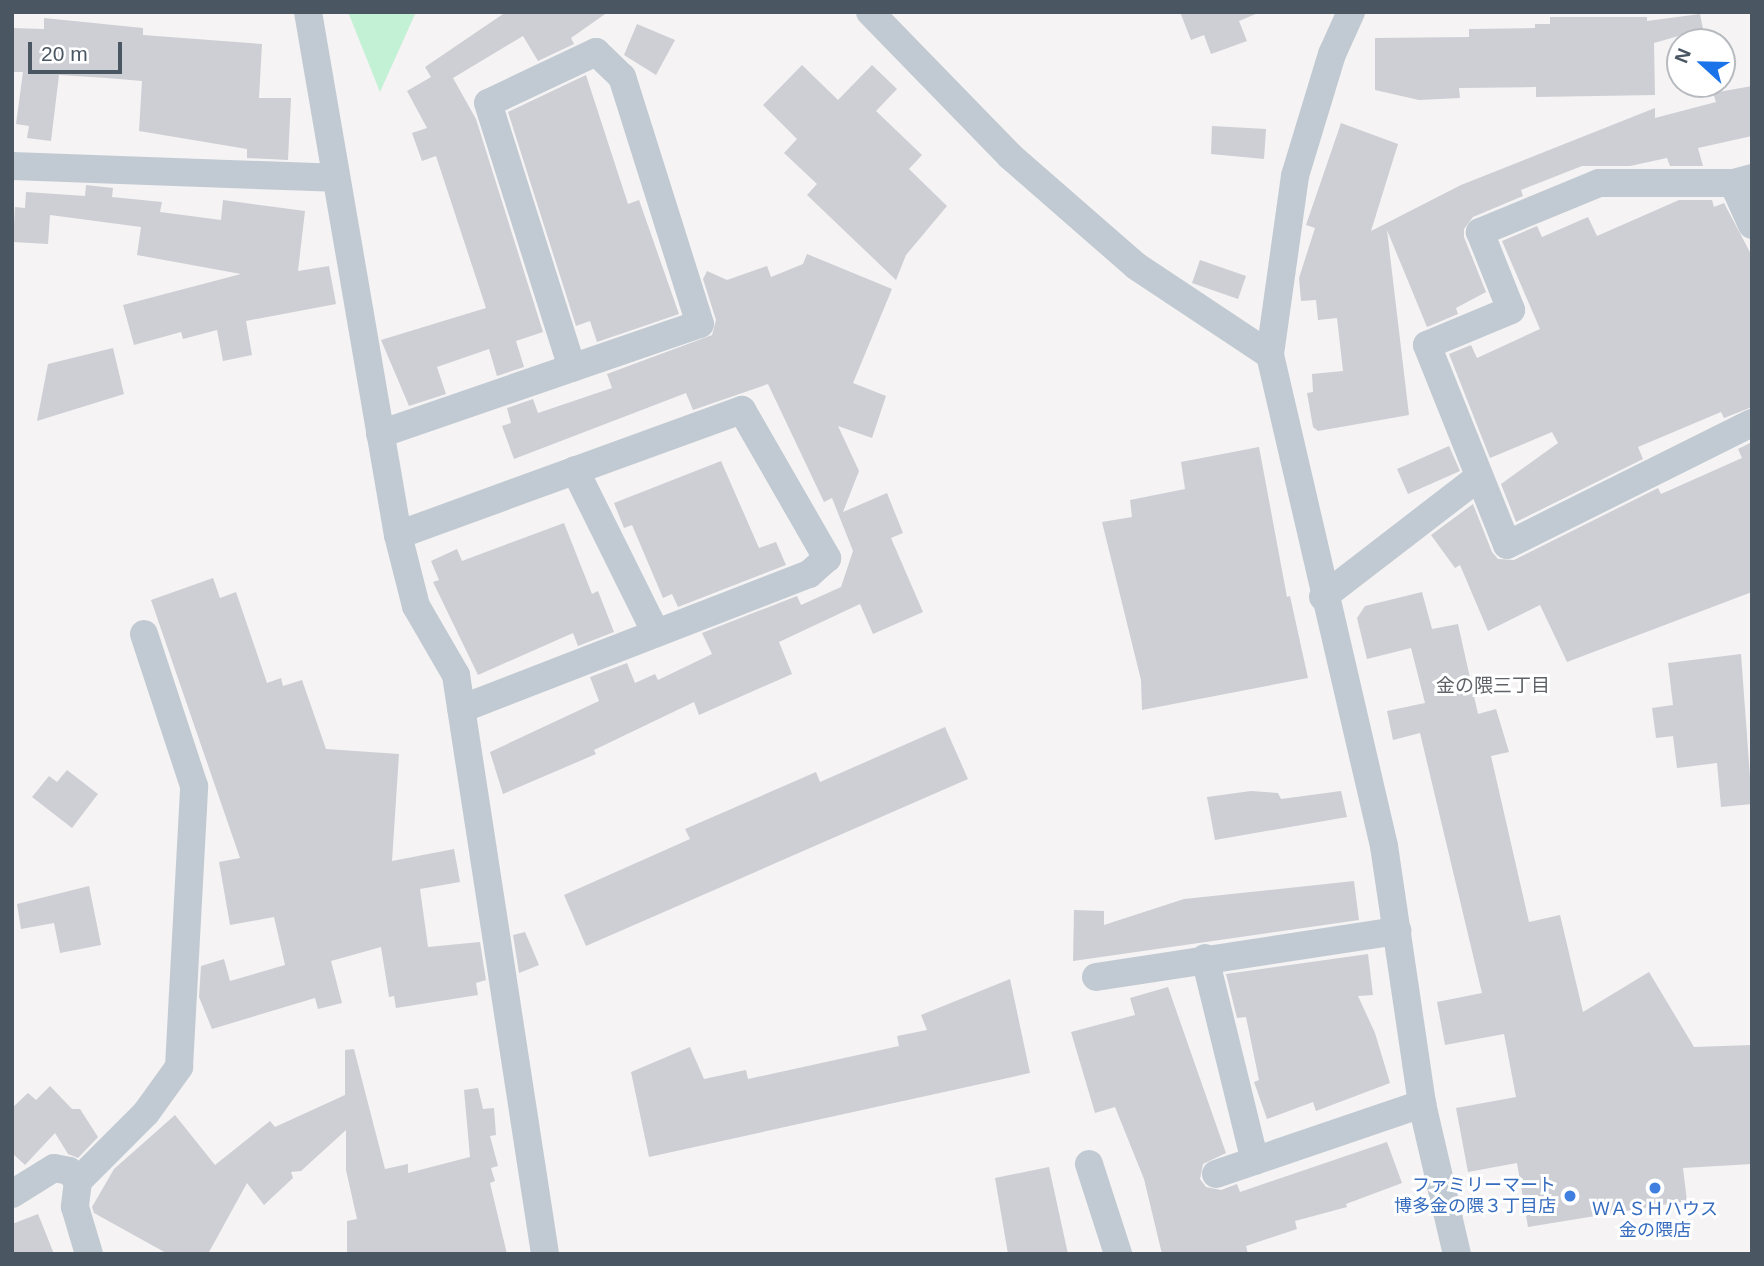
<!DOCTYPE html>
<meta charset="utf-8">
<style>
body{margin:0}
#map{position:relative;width:1764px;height:1266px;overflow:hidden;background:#f5f3f3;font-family:Arial,"Noto Sans JP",sans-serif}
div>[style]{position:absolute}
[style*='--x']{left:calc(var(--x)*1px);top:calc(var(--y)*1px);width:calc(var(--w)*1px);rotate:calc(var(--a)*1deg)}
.green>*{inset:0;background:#c3f1d5}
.building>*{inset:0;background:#cdcfd5}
.minor>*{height:28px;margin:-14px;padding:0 14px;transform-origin:14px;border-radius:14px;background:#c1cad2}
.dots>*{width:19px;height:19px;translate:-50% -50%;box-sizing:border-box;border:4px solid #fff;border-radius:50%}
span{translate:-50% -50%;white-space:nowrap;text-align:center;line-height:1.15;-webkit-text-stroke:6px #fff;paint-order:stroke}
.shop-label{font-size:18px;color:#366cbe}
.right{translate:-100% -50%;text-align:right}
.neighbourhood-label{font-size:19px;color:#5f6368}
.frame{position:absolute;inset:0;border:14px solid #4a5661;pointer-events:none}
.north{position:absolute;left:1666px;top:28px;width:70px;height:70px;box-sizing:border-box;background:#fff;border:2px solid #b7bbc0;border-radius:50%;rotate:292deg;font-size:19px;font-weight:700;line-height:28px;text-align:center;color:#4a5661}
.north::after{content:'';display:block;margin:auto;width:24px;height:32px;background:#1a73e8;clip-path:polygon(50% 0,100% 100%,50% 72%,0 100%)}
.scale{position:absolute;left:28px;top:42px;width:94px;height:32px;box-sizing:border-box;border:4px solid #4a5661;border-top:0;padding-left:9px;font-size:21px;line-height:24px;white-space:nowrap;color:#4a5661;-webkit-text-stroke:5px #fff;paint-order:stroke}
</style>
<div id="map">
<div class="green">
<div style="clip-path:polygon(348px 12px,416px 12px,380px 92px)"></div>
</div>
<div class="building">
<div style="clip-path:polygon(506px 12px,608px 12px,571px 38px,574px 44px,538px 61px,523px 36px,453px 78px,476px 119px,543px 332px,516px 341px,524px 367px,497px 376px,489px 349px,437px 367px,446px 394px,409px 406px,381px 340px,486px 308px,436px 156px,422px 161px,412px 133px,427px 128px,407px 91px,431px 77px,425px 67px)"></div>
<div style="clip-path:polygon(1180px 12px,1258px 12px,1258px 13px,1239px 21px,1247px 41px,1211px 54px,1204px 35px,1191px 40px)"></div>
<div style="clip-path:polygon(1700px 14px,1703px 29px,1654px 43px,1655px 95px,1536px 97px,1536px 87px,1459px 88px,1460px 98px,1419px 100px,1375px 90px,1375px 38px,1469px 37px,1469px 29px,1535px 28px,1535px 24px,1550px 24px,1550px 17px,1647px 17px,1647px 21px)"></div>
<div style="clip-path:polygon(44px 18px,143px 28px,143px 35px,262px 44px,259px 98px,291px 98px,288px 160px,247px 158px,247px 149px,139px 131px,142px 81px,107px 78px,59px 75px,51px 141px,27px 138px,29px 126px,16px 124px,23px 72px,12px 72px,12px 28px,44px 29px)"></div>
<div style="clip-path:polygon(637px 24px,675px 40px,656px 75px,624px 55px)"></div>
<div style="clip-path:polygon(802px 65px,838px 100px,872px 65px,897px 89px,876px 111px,922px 155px,909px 169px,947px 206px,906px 255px,896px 280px,807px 195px,817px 184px,784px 153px,797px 139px,763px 105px)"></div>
<div style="clip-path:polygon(586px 75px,628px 204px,639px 200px,679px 314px,597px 342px,590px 321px,576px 326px,508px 112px)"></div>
<div style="clip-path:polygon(1752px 86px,1752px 136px,1698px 148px,1703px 166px,1670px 166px,1667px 158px,1630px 166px,1582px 166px,1521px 190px,1523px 196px,1473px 217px,1464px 229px,1464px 237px,1486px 292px,1456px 308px,1458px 314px,1427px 327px,1387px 230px,1409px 415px,1318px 431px,1313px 427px,1307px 393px,1313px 392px,1312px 374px,1343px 371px,1337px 318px,1318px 320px,1316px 300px,1301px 301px,1299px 278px,1315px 228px,1306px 225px,1341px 123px,1398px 144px,1371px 231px,1461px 185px,1655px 108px,1655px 118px,1716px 102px,1713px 93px)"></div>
<div style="clip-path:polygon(1212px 126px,1266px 129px,1264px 159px,1211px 154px)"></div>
<div style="clip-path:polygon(86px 185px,113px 188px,112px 197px,162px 202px,160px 212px,221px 220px,223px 200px,305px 211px,298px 271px,329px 266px,336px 304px,246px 321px,252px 355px,223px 361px,217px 330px,183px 339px,181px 332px,134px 345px,123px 305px,241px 274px,137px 255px,141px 227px,50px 215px,48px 244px,13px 242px,15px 207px,25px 208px,26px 192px,85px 196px)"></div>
<div style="clip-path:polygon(1679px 200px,1712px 200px,1714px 207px,1724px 203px,1752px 256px,1752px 407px,1724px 418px,1721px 412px,1638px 447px,1643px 459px,1516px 522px,1501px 484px,1558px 443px,1552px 432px,1490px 458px,1449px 354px,1471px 345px,1477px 358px,1540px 329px,1502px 241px,1537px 226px,1542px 237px,1588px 217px,1597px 236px)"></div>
<div style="clip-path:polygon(807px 254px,892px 289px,853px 383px,886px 396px,872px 438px,838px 426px,859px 471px,843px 512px,887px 493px,903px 533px,891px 538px,923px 612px,873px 634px,860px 604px,779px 642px,792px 674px,699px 715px,694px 702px,594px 750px,596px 754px,503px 794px,490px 752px,599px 701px,590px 677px,627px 663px,635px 683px,655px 674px,658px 680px,712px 654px,702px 633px,797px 596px,801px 605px,841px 587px,853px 551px,832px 498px,824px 502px,768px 384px,693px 410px,686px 393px,514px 459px,502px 426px,511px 423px,507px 408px,533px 399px,538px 413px,612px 388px,607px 374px,712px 335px,716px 320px,703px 279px,707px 271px,727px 280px,767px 266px,771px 277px,803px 264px)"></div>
<div style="clip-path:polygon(1200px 260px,1246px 276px,1238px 299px,1192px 283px)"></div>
<div style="clip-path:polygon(113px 348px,124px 394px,37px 421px,48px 364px)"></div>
<div style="clip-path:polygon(1752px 442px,1752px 592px,1567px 662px,1540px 605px,1488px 631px,1460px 565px,1455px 568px,1431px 535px,1473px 504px,1492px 552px,1498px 559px,1514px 560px,1658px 488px,1661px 494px,1742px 458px,1738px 449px)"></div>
<div style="clip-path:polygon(1449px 446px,1460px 471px,1408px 494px,1397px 469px)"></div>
<div style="clip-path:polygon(1259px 447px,1287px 597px,1290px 596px,1308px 678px,1142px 710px,1141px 680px,1102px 522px,1132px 517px,1130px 500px,1185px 489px,1181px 462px)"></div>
<div style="clip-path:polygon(721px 461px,759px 548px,776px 542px,786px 565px,678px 607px,672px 594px,663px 598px,632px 525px,624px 528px,614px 503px)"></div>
<div style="clip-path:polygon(564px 523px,592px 594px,598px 591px,614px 632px,578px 646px,573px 633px,478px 675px,433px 582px,439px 580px,431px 561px,457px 549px,462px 561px)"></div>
<div style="clip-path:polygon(213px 578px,220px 598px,236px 592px,267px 683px,281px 678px,283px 686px,302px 680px,326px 749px,399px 754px,392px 861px,454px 849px,460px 882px,420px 889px,428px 947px,480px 942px,486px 980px,476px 983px,478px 995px,396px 1008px,394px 996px,389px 997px,381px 947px,331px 961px,342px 1003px,318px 1009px,315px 998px,212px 1029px,199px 997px,201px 966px,224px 959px,230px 981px,285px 965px,274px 917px,230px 925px,219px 862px,240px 858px,151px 600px)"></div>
<div style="clip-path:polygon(1422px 592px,1432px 629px,1458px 624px,1478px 714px,1496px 709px,1509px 752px,1491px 756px,1529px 922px,1560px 915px,1583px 1012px,1649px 972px,1694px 1047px,1752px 1045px,1752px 1164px,1683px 1168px,1687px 1201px,1528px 1227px,1517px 1163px,1468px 1172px,1456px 1108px,1516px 1097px,1504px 1034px,1445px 1045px,1437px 1002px,1482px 993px,1420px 733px,1393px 740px,1387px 711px,1425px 703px,1411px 648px,1367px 659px,1357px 618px,1365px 606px)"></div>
<div style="clip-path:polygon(1741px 654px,1752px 804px,1721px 807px,1717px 763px,1677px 768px,1673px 736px,1656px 738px,1652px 708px,1673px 705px,1668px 663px)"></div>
<div style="clip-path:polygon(945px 727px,968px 779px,586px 946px,564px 895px,690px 839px,685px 829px,816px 772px,820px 782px)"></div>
<div style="clip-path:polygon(67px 770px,98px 794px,72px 828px,32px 797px,49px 776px,57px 782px)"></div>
<div style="clip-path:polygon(1251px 791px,1278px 793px,1281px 799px,1341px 791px,1347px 817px,1215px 840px,1207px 797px)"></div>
<div style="clip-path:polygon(1354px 881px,1359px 920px,1073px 961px,1074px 910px,1104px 911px,1104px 925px,1184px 899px)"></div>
<div style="clip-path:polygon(89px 886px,101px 945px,60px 953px,54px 923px,21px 929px,17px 904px)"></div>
<div style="clip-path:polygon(525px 932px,539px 965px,519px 973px,513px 935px)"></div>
<div style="clip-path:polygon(1368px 954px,1373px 995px,1358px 996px,1375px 1033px,1390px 1083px,1316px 1111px,1313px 1102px,1267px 1119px,1254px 1082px,1259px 1080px,1246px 1017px,1237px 1018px,1226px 974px)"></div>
<div style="clip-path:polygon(1010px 979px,1030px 1073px,649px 1157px,631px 1072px,690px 1047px,704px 1079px,746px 1070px,748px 1079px,899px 1046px,897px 1036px,927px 1030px,921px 1015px)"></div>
<div style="clip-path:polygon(1168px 987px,1226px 1153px,1203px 1164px,1200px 1179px,1206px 1187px,1221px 1190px,1237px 1184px,1240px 1192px,1387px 1142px,1402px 1183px,1346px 1204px,1347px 1207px,1295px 1221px,1297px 1229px,1246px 1246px,1248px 1254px,1162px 1254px,1144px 1179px,1115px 1107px,1095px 1113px,1071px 1032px,1135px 1015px,1130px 998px)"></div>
<div style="clip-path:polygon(354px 1049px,385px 1169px,408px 1164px,408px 1173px,470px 1157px,464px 1090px,478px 1088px,483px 1109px,494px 1108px,496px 1135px,490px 1136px,498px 1166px,491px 1168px,495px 1181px,490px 1183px,507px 1254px,347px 1254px,347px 1221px,357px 1219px,346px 1170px,346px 1130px,301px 1171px,291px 1172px,293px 1178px,264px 1205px,247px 1183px,208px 1254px,168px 1254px,94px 1213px,92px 1207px,114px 1169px,175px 1115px,215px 1165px,270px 1121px,275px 1127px,345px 1095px,345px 1050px)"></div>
<div style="clip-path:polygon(50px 1086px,72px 1109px,80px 1109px,98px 1137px,78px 1158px,68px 1154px,55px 1133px,25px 1165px,12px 1153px,12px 1108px,28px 1093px,36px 1100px)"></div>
<div style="clip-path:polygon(1049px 1167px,1068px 1254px,1008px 1254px,995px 1178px)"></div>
<div style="clip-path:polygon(38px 1214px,54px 1254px,12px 1254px,12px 1224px)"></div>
</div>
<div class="minor">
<div style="--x:308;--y:12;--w:531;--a:80.24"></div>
<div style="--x:398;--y:535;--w:73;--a:75.8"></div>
<div style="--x:416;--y:606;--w:80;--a:59.9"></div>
<div style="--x:456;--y:675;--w:586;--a:81.26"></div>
<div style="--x:870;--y:12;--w:201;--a:45.8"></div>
<div style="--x:1010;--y:156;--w:167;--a:41.1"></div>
<div style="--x:1136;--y:266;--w:161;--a:33.6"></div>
<div style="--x:1351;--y:12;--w:46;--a:114.3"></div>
<div style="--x:1332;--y:54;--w:127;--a:106.9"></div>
<div style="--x:1295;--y:176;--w:181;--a:98"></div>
<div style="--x:1270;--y:355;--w:504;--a:76.93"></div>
<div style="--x:1384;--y:846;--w:261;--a:81.6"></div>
<div style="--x:1422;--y:1104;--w:154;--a:76.9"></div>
<div style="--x:12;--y:166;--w:323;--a:2.1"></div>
<div style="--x:1752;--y:178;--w:20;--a:165"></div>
<div style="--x:1733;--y:183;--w:134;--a:180"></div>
<div style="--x:1599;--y:183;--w:129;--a:157.6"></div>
<div style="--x:1480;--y:232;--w:84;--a:68.3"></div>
<div style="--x:1511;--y:310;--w:91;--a:157.4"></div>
<div style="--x:1427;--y:345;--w:215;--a:68.2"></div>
<div style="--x:1507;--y:545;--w:274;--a:-26.5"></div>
<div style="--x:1733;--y:183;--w:46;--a:65.7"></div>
<div style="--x:380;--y:434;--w:338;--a:-19"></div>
<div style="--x:700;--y:324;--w:259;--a:-107.5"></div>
<div style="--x:622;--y:77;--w:36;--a:-136"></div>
<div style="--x:596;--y:52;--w:119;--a:154.7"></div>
<div style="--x:488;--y:103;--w:278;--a:72.4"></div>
<div style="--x:575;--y:470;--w:182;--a:63.6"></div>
<div style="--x:398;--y:535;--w:366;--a:-20"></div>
<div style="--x:742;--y:410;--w:171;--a:60.1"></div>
<div style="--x:827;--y:558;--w:24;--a:138"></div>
<div style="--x:809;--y:574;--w:373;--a:158.8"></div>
<div style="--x:1323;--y:597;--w:197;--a:-37.6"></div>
<div style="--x:1205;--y:958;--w:209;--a:76.2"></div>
<div style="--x:1096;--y:977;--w:305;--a:-8.7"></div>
<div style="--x:1089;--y:1164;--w:95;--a:72.1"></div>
<div style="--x:1216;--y:1174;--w:218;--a:-18.8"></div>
<div style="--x:78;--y:1181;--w:96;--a:-45"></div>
<div style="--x:146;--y:1113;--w:57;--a:-54.3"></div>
<div style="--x:179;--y:1067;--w:281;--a:-86.9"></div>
<div style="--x:194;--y:786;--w:160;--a:-108.2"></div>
<div style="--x:12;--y:1194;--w:49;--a:-31.8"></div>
<div style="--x:54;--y:1168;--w:15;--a:11"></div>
<div style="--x:69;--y:1171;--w:13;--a:48"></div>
<div style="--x:78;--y:1181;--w:26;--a:97"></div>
<div style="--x:75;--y:1207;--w:49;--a:73.4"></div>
</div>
<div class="dots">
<div style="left:1655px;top:1188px;background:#3f7fe0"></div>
<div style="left:1570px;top:1196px;background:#3f7fe0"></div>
</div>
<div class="shop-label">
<span class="right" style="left:1556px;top:1196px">ファミリーマート<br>博多金の隈３丁目店</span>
<span style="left:1655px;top:1220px">ＷＡＳＨハウス<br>金の隈店</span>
</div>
<div class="neighbourhood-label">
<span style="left:1493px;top:686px">金の隈三丁目</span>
</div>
<div class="frame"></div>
<div class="north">N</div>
<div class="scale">20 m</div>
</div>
